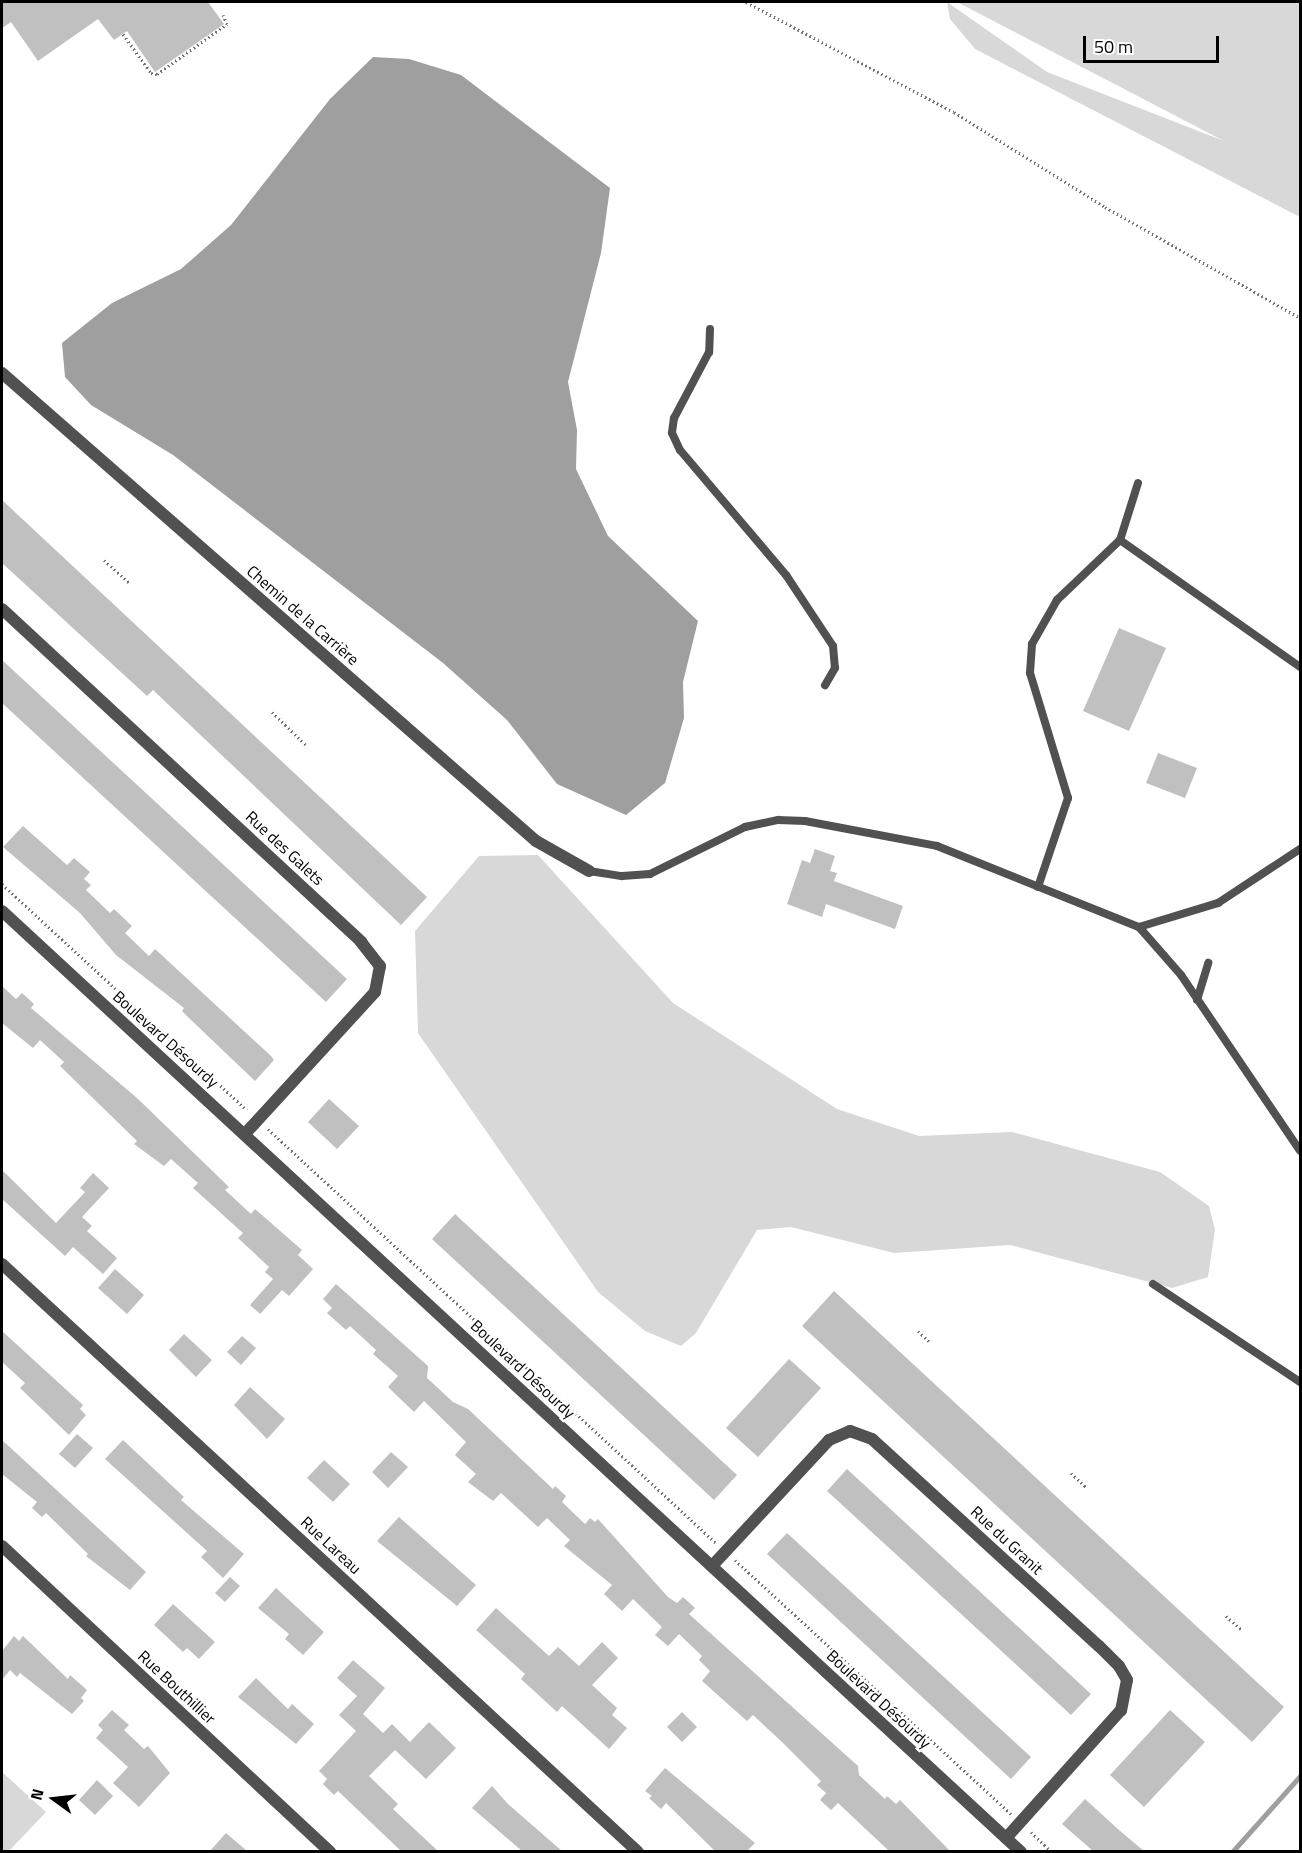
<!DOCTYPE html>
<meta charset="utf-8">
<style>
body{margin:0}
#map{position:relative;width:1302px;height:1853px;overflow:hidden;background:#fff;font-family:"Titillium Web",sans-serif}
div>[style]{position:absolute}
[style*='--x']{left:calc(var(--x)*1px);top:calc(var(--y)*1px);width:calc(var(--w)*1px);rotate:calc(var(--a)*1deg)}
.green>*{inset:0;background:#d8d8d8}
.water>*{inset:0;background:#9f9f9f}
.stream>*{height:5px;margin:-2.5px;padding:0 2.5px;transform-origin:2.5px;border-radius:2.5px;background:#9f9f9f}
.building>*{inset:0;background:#c0c0c0}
.path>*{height:3px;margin-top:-1.5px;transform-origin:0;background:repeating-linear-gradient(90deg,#737373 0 1.5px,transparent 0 4.5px)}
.lane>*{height:8px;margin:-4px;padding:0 4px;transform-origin:4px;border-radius:4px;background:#515151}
.street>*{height:12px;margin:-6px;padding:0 6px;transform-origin:6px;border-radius:6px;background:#515151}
span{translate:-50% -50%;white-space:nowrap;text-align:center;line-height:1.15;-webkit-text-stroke:4.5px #fff;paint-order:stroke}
.street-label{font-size:16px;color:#000}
.frame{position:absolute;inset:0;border:3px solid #000;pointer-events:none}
.north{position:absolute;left:24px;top:1769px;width:60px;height:60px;-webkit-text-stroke:4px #fff;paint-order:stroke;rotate:285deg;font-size:16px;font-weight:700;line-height:24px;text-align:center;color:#000}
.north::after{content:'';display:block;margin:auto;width:21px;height:27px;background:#000;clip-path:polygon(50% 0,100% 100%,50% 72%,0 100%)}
.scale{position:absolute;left:1083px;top:36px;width:136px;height:27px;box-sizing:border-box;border:3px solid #000;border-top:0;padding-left:8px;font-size:18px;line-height:21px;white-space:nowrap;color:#000;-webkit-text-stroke:4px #fff;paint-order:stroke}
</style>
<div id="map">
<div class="green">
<div style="clip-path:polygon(947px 2px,1047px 72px,1224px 141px,957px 2px,1300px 2px,1300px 217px,975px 49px,950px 19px)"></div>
<div style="clip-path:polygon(538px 855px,673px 1003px,837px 1109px,919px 1136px,1012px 1132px,1160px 1172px,1209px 1206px,1215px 1230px,1208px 1277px,1172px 1288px,1010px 1245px,894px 1253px,791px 1227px,757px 1230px,696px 1333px,681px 1346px,645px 1331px,598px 1292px,418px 1033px,415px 931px,479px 856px)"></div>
<div style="clip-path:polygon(2px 1772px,46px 1812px,9px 1851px,2px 1851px)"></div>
</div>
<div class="water">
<div style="clip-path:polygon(373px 57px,409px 59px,461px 75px,610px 188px,601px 253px,568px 382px,577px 430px,576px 469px,608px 536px,698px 621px,683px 682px,684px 718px,665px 783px,626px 815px,557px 784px,507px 720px,443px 663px,173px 455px,91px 405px,65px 377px,62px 343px,112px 303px,181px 269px,231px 225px,330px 99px)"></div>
</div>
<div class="stream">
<div style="--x:1232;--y:1852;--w:102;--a:-48.2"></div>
</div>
<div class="building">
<div style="clip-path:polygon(2px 2px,208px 2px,224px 24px,155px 72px,127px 31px,114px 40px,98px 19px,38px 61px,11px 22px,2px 28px)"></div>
<div style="clip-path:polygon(2px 500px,427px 897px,401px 925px,153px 690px,147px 696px,2px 563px)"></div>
<div style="clip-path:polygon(1119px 628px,1166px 648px,1129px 731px,1083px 711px)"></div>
<div style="clip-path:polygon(2px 660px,347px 979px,326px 1002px,2px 703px)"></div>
<div style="clip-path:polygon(1158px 753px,1197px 768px,1185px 798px,1146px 783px)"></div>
<div style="clip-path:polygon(23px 826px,67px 865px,74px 858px,90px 872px,84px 879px,91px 885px,86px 890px,110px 913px,114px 909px,132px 926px,125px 933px,149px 956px,155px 949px,271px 1056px,274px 1060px,255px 1081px,190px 1019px,182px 1011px,184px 1008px,116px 955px,80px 913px,3px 847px)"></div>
<div style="clip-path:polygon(815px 849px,835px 856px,830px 871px,837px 873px,834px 881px,903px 906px,895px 929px,826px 904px,822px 917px,787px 904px,802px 860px,810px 863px)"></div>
<div style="clip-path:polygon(2px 986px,16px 999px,22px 993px,34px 1004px,31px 1008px,137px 1098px,229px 1187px,225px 1190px,251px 1214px,255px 1209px,302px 1250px,298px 1255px,313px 1269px,289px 1296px,282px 1290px,260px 1314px,250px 1305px,273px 1279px,265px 1272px,269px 1267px,238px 1238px,243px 1233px,193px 1188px,198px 1183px,171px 1159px,164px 1166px,134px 1144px,137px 1141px,60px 1066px,64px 1062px,40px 1040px,33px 1048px,2px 1023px)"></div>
<div style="clip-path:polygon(329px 1099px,359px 1126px,337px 1149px,308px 1122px)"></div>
<div style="clip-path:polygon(2px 1170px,56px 1223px,85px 1192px,80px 1188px,93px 1173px,109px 1188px,82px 1217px,92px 1226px,87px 1231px,117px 1258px,103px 1274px,73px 1247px,65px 1256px,2px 1199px)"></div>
<div style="clip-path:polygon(455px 1214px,737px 1475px,714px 1500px,432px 1239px)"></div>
<div style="clip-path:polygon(115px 1269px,144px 1295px,127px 1314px,98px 1288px)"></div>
<div style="clip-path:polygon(336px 1284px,428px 1366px,427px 1378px,453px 1402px,468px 1409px,553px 1489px,555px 1486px,566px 1496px,562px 1502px,585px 1524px,590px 1518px,595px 1522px,598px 1519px,668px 1597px,677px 1603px,683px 1597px,695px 1608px,689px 1614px,858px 1766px,859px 1775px,885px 1799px,887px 1796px,896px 1804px,900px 1800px,950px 1851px,889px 1851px,838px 1803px,831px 1810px,820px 1800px,826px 1793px,817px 1785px,821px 1781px,782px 1742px,753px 1715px,747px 1721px,702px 1681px,710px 1671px,699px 1660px,702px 1656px,679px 1634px,668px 1646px,655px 1635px,662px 1627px,633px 1599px,622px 1611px,604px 1594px,612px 1585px,564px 1546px,570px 1540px,547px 1518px,538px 1527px,501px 1493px,493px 1501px,468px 1482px,476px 1474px,455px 1455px,466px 1442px,424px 1401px,414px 1412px,388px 1387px,398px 1376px,373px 1354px,376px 1350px,350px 1326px,346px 1330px,327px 1313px,332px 1308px,323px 1299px)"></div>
<div style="clip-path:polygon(834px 1291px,1284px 1707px,1252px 1742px,802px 1326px)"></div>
<div style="clip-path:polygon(2px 1331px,83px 1405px,80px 1409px,86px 1415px,69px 1435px,20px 1388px,25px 1383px,2px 1362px)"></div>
<div style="clip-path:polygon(184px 1334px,212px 1360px,196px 1377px,169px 1350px)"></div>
<div style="clip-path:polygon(242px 1336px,256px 1348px,241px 1365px,227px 1352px)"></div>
<div style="clip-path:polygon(789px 1359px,821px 1388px,758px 1457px,726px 1428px)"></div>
<div style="clip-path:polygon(250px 1387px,285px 1419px,267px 1439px,234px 1405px)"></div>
<div style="clip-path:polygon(77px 1434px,93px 1448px,75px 1468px,59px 1454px)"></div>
<div style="clip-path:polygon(2px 1440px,146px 1572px,130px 1590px,86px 1556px,88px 1554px,46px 1513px,42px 1517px,32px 1508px,37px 1502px,2px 1474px)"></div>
<div style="clip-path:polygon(123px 1440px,184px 1497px,181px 1500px,244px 1554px,223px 1578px,201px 1557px,207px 1551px,105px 1459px)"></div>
<div style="clip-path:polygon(391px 1452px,408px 1467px,388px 1488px,372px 1472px)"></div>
<div style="clip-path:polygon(324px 1460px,350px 1484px,333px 1502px,307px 1478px)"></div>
<div style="clip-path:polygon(847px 1469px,1091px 1694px,1071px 1715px,827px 1491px)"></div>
<div style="clip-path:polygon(399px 1517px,476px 1585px,457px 1606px,377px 1541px)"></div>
<div style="clip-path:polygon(787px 1533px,1031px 1757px,1011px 1779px,767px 1554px)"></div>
<div style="clip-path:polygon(230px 1577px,240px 1586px,225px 1602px,215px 1593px)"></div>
<div style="clip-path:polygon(276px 1588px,324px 1632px,303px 1655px,285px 1639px,289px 1634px,258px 1608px)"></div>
<div style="clip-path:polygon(173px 1604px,215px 1642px,199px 1659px,187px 1648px,183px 1652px,154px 1625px)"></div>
<div style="clip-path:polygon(496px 1608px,549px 1656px,558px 1647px,579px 1666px,602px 1642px,618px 1658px,592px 1685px,617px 1708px,612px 1715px,627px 1728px,609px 1749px,562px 1706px,557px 1712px,521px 1679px,525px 1674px,476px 1630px)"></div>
<div style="clip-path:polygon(14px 1636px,19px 1641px,23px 1636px,68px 1679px,70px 1675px,87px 1690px,81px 1698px,84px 1701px,72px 1714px,20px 1673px,17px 1677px,10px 1670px,2px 1680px,2px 1651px)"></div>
<div style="clip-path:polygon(353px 1660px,385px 1688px,363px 1714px,383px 1733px,392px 1724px,410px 1742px,429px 1722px,456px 1748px,426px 1779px,395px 1750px,369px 1776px,398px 1804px,393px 1809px,438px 1851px,401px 1851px,338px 1791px,334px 1795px,323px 1784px,327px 1779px,319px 1771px,356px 1731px,339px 1715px,357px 1696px,337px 1678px)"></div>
<div style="clip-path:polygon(256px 1678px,288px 1709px,292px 1704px,314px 1724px,296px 1744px,238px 1697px)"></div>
<div style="clip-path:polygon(112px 1710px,129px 1725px,124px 1730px,144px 1749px,148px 1746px,170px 1773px,139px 1807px,113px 1783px,128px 1767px,96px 1738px,103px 1730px,98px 1725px)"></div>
<div style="clip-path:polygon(1170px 1710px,1205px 1742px,1144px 1807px,1110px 1775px)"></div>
<div style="clip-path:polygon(682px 1712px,697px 1727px,682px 1742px,667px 1727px)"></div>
<div style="clip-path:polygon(665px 1768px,755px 1843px,747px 1851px,715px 1851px,666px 1803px,661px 1809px,649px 1798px,652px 1796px,645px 1791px)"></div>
<div style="clip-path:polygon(97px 1780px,113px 1796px,95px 1815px,79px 1800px)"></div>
<div style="clip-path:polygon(492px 1786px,508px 1804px,562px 1851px,522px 1851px,472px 1808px)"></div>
<div style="clip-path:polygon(1085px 1799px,1119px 1830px,1144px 1851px,1093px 1851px,1062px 1824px)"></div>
<div style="clip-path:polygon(226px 1833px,247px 1851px,210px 1851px)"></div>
</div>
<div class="path">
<div style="--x:746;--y:2;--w:235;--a:27.9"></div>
<div style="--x:954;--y:112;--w:178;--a:32.2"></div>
<div style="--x:1105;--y:207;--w:224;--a:29.6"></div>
<div style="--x:123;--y:34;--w:48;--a:54.3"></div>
<div style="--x:151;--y:73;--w:6;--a:9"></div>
<div style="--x:157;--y:74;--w:86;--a:-35.5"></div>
<div style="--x:227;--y:24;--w:10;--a:-114"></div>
<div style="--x:104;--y:560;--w:36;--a:42"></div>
<div style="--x:272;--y:712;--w:49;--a:44.2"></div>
<div style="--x:2;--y:884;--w:333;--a:42.7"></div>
<div style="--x:268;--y:1129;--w:609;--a:42.74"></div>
<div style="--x:918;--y:1331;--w:16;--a:43"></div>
<div style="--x:1071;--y:1473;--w:21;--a:43"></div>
<div style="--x:735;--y:1560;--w:375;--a:42.6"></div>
<div style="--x:1226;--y:1616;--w:21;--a:41"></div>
<div style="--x:1031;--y:1832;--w:29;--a:44"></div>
</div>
<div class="lane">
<div style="--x:710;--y:329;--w:23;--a:92"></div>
<div style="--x:709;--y:352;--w:75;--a:117.9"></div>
<div style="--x:674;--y:418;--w:15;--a:98"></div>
<div style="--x:672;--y:433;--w:19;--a:65"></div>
<div style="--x:680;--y:450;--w:164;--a:49.7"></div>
<div style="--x:786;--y:575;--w:85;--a:56.5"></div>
<div style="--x:833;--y:646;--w:22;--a:85"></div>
<div style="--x:835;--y:668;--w:20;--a:120"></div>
<div style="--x:1138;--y:483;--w:60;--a:107.5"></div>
<div style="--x:1120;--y:540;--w:220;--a:35.2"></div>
<div style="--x:589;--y:871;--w:33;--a:9"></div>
<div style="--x:622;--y:876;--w:28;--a:-4"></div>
<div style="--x:650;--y:874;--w:106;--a:-26.3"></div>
<div style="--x:745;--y:827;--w:34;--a:-12"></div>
<div style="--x:778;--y:820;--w:27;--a:2"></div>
<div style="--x:805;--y:821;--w:134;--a:10.7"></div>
<div style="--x:937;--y:846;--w:218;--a:21.9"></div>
<div style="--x:1139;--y:927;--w:83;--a:-16.9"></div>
<div style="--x:1218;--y:903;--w:98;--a:-33.4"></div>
<div style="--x:1038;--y:887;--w:94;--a:-71.4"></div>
<div style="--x:1068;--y:798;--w:131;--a:-106.9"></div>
<div style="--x:1030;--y:673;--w:29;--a:-86"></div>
<div style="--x:1032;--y:644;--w:51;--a:-60.4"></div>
<div style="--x:1057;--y:600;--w:87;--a:-43.6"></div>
<div style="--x:1139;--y:927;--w:64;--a:48.8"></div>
<div style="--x:1181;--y:975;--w:212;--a:55.9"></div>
<div style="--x:1197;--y:1000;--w:39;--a:-73"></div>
<div style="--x:1153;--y:1284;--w:177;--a:33.7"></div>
</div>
<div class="street">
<div style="--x:2;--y:373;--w:710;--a:41.23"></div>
<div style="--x:536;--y:841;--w:61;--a:29.5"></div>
<div style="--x:2;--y:609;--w:490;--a:42.8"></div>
<div style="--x:361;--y:942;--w:31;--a:52"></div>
<div style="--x:380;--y:966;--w:26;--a:101"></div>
<div style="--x:375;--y:992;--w:193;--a:132.5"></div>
<div style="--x:2;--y:911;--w:1387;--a:42.72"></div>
<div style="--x:2;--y:1264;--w:866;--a:42.75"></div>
<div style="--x:2;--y:1546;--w:449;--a:43"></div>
<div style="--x:712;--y:1566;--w:172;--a:-47.1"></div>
<div style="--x:829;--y:1440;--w:23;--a:-23"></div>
<div style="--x:850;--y:1431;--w:23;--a:20"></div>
<div style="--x:872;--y:1439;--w:307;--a:42.4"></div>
<div style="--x:1099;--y:1646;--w:28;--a:45"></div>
<div style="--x:1119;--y:1666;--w:16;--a:60"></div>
<div style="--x:1127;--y:1680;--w:31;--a:101"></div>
<div style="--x:1121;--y:1710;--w:172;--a:131.9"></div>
</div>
<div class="street-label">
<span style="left:303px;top:615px;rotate:41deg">Chemin de la Carrière</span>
<span style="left:285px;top:848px;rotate:43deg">Rue des Galets</span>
<span style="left:166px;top:1039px;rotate:42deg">Boulevard Désourdy</span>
<span style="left:523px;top:1369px;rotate:43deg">Boulevard Désourdy</span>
<span style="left:1007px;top:1540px;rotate:43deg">Rue du Granit</span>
<span style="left:331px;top:1545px;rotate:43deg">Rue Lareau</span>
<span style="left:177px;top:1687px;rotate:43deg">Rue Bouthillier</span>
<span style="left:879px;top:1699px;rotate:43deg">Boulevard Désourdy</span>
</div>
<div class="frame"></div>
<div class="north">N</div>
<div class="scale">50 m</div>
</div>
